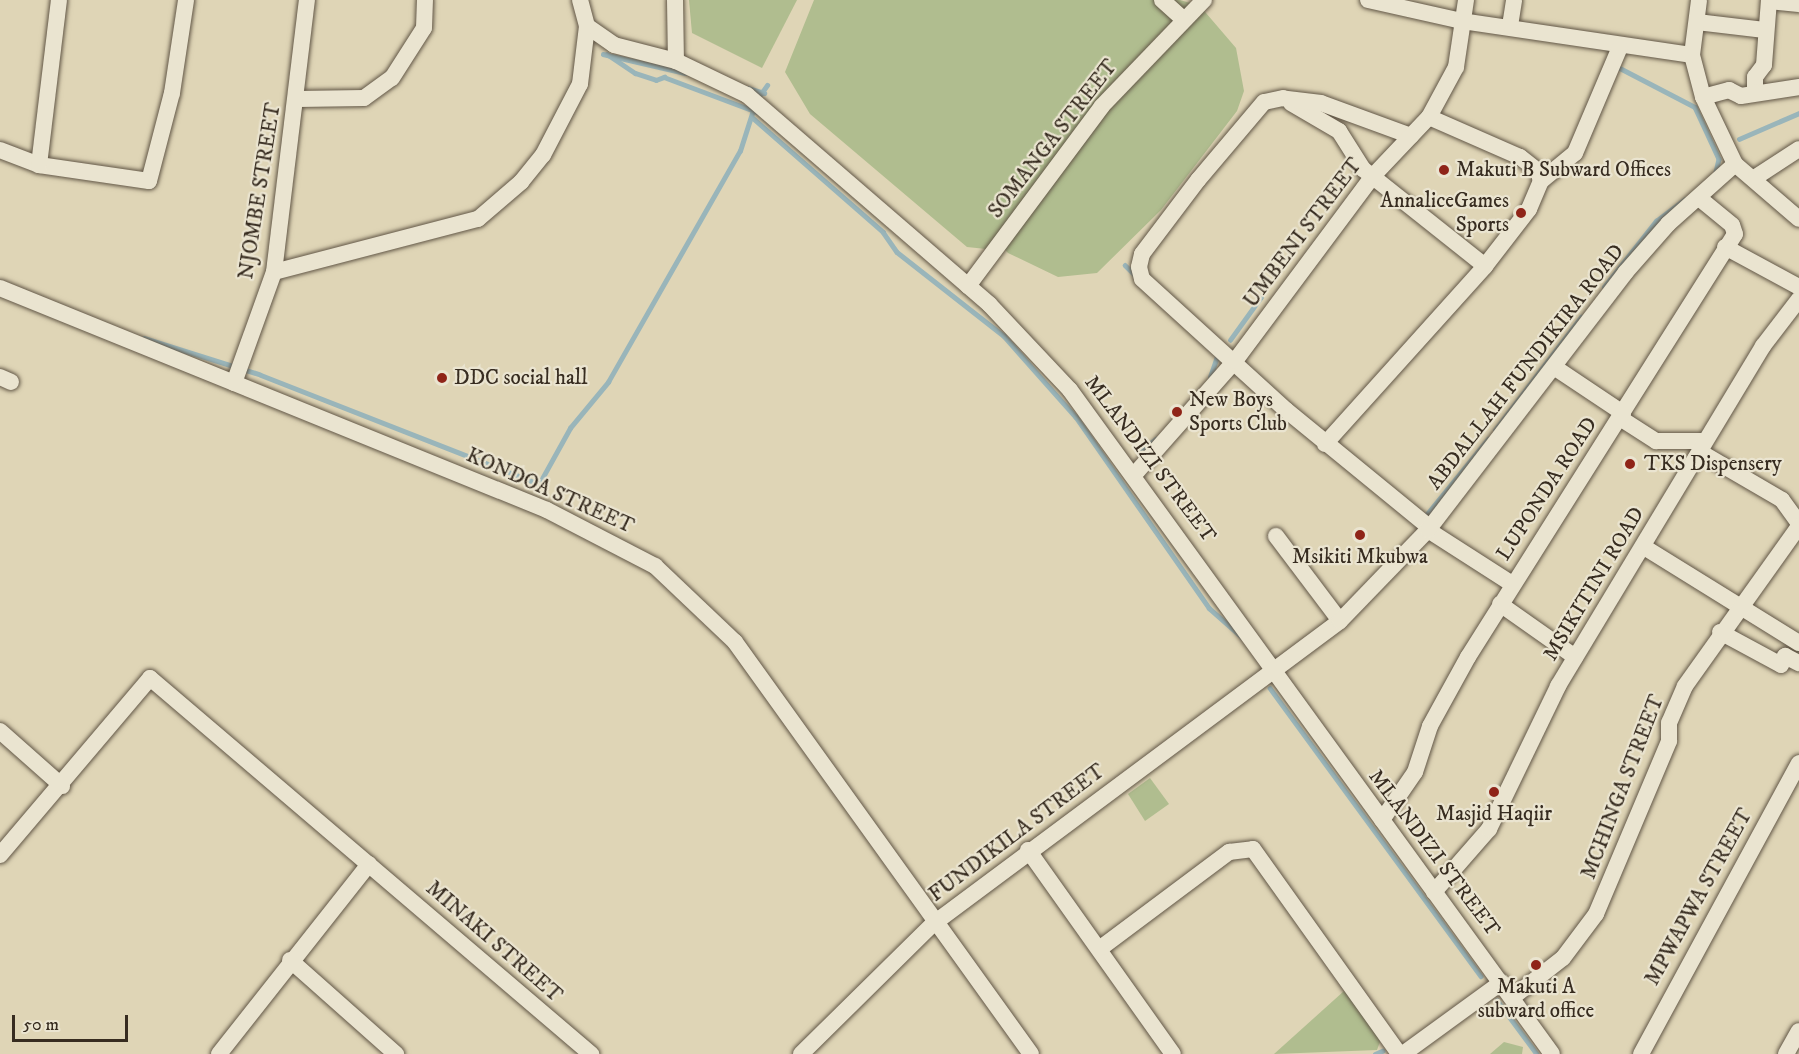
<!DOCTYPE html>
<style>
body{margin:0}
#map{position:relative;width:1799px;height:1054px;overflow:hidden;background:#dfd5b6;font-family:"IM FELL DW Pica",serif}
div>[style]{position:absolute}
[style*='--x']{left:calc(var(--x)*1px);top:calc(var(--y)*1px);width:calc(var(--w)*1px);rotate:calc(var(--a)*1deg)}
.green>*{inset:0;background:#b0bd8f}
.stream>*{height:4.5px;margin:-2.25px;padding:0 2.25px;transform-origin:2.25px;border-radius:2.25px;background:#99b5ba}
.roads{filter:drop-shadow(0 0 2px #615646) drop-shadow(0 0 2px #615646)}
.minor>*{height:16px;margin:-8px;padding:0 8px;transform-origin:8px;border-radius:8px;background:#eae4d0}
.dots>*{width:16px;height:16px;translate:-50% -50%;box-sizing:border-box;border:3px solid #eae4d0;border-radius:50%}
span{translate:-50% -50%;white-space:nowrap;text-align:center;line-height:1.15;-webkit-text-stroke:4.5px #eae4d0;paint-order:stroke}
.street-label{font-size:21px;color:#372c20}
.poi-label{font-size:21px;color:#372c20}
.left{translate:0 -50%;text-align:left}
.right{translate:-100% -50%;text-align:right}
.scale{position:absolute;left:12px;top:1015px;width:116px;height:27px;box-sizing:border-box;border:3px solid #372c20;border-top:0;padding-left:8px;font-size:18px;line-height:21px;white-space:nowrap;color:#372c20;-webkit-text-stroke:4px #eae4d0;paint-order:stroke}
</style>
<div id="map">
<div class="green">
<div style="clip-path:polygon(689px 0,797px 0,762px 68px,692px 33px)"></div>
<div style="clip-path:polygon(814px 0,1180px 0,1200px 6px,1236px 48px,1244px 91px,1237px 111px,1161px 210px,1097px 273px,1058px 277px,1008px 253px,994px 238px,986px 249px,967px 247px,810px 114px,785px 72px)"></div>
<div style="clip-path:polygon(1150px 778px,1169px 804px,1145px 821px,1128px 794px)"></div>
<div style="clip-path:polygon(1344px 991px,1381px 1039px,1377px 1050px,1274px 1054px)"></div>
<div style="clip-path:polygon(1504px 1042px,1523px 1047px,1522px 1054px,1490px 1054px)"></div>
</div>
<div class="stream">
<div style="--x:603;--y:54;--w:84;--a:13"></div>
<div style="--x:607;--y:54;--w:34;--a:34"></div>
<div style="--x:635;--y:73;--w:22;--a:18"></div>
<div style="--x:656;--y:80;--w:9;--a:-21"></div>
<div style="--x:664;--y:77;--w:99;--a:20.6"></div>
<div style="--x:1616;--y:66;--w:89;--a:27.4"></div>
<div style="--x:1695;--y:107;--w:57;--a:65.2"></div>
<div style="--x:1719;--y:159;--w:13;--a:103"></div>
<div style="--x:748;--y:88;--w:17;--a:17"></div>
<div style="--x:757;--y:99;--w:17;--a:-54"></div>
<div style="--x:753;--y:118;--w:173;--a:41.2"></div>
<div style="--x:883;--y:232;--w:24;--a:55"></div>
<div style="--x:897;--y:252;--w:136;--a:38.1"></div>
<div style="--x:1004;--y:336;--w:108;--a:48.4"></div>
<div style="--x:1076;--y:417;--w:233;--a:55.1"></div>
<div style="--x:1209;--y:608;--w:44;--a:41.3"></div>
<div style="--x:1739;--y:139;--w:65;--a:-23.4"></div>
<div style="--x:1125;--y:265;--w:16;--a:45"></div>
<div style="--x:1604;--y:287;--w:84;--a:-51.8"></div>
<div style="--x:1656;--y:221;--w:36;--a:-37"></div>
<div style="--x:144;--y:338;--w:121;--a:17.4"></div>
<div style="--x:1230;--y:340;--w:53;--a:-54.2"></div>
<div style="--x:261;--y:375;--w:299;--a:21.4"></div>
<div style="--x:539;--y:484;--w:64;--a:-61"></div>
<div style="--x:570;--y:428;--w:60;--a:-50.4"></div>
<div style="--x:608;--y:382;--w:266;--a:-60.3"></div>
<div style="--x:740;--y:151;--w:46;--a:-72.3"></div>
<div style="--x:1210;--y:377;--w:24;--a:-71"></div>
<div style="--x:1495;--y:430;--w:142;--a:-52.7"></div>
<div style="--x:1140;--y:451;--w:20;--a:-37"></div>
<div style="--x:1423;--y:519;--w:103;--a:-50.9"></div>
<div style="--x:1270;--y:688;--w:357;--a:53.8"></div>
<div style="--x:1497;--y:1000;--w:67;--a:53.5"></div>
<div style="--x:1375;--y:1054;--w:8;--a:-23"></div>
</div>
<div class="roads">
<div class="minor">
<div style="--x:675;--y:0;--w:61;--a:89.1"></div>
<div style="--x:1162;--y:0;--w:28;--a:42"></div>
<div style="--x:1368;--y:0;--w:96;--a:12.6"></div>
<div style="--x:1462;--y:21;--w:232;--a:8.4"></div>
<div style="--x:1769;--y:1;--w:30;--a:6"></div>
<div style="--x:1697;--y:22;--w:68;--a:6.7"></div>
<div style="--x:587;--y:26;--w:33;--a:35"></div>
<div style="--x:614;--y:45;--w:64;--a:14.5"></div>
<div style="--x:676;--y:61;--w:79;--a:25.6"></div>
<div style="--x:747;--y:95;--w:320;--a:40.8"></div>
<div style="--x:989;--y:304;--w:118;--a:46.7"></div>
<div style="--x:1070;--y:390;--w:820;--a:54.02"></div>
<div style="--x:1510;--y:26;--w:26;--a:-81"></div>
<div style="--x:1755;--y:93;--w:16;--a:-90"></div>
<div style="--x:1755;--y:77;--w:15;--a:-53"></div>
<div style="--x:1764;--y:65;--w:65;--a:-85.6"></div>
<div style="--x:1703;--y:97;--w:27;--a:-15"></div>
<div style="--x:1729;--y:90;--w:13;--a:27"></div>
<div style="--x:1741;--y:96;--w:59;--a:-8.8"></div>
<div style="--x:298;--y:99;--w:66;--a:-0.9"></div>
<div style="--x:364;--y:98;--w:34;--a:-36"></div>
<div style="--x:392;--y:78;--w:59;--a:-57.4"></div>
<div style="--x:424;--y:28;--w:28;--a:-88"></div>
<div style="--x:1291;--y:103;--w:56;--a:30.3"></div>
<div style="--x:1339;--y:131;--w:45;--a:57.7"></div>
<div style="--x:1363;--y:169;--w:156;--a:38.5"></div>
<div style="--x:1411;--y:136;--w:96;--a:-159.9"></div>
<div style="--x:1321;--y:103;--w:38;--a:-173"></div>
<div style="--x:1283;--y:98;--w:19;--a:168"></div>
<div style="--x:1264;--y:102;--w:102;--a:130.2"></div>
<div style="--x:1198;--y:180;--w:93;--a:127.1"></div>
<div style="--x:1142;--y:254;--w:13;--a:103"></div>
<div style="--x:1139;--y:267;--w:12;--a:76"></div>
<div style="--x:1142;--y:279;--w:195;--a:42.3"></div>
<div style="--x:1286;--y:410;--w:186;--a:39.3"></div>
<div style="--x:0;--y:150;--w:42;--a:21"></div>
<div style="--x:39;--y:165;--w:111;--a:8.3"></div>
<div style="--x:149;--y:181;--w:91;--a:-75.4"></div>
<div style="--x:172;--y:93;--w:94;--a:-81.4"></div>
<div style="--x:1735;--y:164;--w:84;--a:40.7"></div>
<div style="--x:39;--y:165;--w:166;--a:-83.1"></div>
<div style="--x:1756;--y:177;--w:51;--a:-33.1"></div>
<div style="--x:1541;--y:181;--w:44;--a:-39.5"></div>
<div style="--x:1575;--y:153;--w:115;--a:-67"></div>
<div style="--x:1725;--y:247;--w:84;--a:28.4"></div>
<div style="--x:274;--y:272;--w:211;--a:-14.6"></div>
<div style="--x:478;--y:219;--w:57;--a:-40.7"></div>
<div style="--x:521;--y:182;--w:35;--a:-51"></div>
<div style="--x:543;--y:155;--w:80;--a:-62.5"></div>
<div style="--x:580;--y:84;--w:58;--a:-83.1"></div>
<div style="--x:587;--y:26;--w:27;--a:-105"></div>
<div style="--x:968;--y:286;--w:224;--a:-53.3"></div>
<div style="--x:1102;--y:106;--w:147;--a:-46.1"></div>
<div style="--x:0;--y:288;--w:590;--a:22.09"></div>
<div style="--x:547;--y:510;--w:122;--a:27.4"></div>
<div style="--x:655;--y:566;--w:110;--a:43.5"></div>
<div style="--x:735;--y:642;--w:507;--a:54.3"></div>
<div style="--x:1554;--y:367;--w:83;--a:33.7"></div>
<div style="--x:0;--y:377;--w:12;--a:24"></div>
<div style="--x:234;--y:383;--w:118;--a:-70.2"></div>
<div style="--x:274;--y:272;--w:274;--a:-83.1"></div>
<div style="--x:1620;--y:418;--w:43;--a:32.6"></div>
<div style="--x:1656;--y:441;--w:49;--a:0"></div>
<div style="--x:1325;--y:444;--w:239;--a:-48"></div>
<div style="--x:1485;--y:266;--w:72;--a:-52.3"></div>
<div style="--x:1529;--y:209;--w:30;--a:-67"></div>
<div style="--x:1541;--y:181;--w:10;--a:-107"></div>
<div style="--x:1538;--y:171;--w:23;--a:-142"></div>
<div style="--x:1520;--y:157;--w:99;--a:-156.3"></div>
<div style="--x:1700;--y:452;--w:95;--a:30.3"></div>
<div style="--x:1782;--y:500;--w:29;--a:54"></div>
<div style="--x:1134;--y:475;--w:152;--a:-48.5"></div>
<div style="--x:1235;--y:361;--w:229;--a:-53.3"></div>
<div style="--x:1372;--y:177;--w:83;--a:-46.5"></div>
<div style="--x:1429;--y:117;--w:57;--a:-61.6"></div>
<div style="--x:1456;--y:67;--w:68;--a:-81.5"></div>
<div style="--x:1428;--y:530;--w:100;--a:32.7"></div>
<div style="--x:1276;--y:536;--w:106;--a:53"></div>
<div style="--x:1644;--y:547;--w:182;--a:31.8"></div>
<div style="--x:1500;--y:604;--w:92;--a:35.2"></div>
<div style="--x:1720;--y:632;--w:69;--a:28.4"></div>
<div style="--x:1781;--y:665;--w:10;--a:-66"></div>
<div style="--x:1785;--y:656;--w:16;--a:27"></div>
<div style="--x:0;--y:731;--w:83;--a:41.6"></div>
<div style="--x:1382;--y:820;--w:58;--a:-55.5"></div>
<div style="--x:1415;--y:772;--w:48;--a:-71.9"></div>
<div style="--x:1430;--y:726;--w:79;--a:-61.2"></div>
<div style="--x:1468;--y:657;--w:500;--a:-57.74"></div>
<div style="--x:1735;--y:234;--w:9;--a:-108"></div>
<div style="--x:1732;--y:225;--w:43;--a:-140.7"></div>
<div style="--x:1028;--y:850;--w:250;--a:54.6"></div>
<div style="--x:0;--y:855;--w:232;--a:-49.7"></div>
<div style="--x:150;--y:678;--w:580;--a:40.45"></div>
<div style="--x:1434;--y:892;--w:84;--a:-48.9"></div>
<div style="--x:1489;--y:829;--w:159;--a:-64.2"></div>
<div style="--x:1558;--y:686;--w:397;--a:-58.9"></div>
<div style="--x:1763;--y:346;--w:59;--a:-52.5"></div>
<div style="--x:1102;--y:947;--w:159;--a:-36.8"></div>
<div style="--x:1229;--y:852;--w:24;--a:-7"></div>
<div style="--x:1253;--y:849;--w:252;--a:54.5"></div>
<div style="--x:290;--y:960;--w:142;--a:41.6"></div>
<div style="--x:1513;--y:997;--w:63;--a:-38"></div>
<div style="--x:1563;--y:958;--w:55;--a:-53.1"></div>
<div style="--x:1596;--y:914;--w:188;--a:-67.1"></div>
<div style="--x:1669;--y:741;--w:18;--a:-90"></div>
<div style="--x:1669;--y:723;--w:40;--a:-66.6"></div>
<div style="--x:1685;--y:686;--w:196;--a:-54.5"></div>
<div style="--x:219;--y:1054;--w:242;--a:-51.7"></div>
<div style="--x:801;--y:1054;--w:185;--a:-44.6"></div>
<div style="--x:933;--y:924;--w:507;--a:-36.67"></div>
<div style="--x:1340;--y:621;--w:127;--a:-46"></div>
<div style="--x:1428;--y:530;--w:324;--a:-52.5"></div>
<div style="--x:1625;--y:273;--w:65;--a:-48.7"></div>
<div style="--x:1668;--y:224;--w:90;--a:-41.8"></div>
<div style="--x:1735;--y:164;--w:74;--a:-115.5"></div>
<div style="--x:1703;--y:97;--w:43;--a:-104.7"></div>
<div style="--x:1692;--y:55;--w:55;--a:-82.7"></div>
<div style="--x:1403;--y:1054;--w:122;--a:-36"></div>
<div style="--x:1641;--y:1054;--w:331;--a:-61.5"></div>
<div style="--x:1786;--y:1054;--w:26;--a:-61"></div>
</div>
</div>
<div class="dots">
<div style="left:1444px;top:170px;background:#8f2418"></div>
<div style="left:1521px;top:213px;background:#8f2418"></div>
<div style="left:442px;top:378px;background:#8f2418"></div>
<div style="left:1177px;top:412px;background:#8f2418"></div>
<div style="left:1630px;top:464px;background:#8f2418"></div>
<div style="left:1360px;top:535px;background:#8f2418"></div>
<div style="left:1494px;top:792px;background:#8f2418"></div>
<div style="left:1536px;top:965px;background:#8f2418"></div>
</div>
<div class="street-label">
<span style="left:1053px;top:139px;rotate:-52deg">SOMANGA STREET</span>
<span style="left:260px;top:191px;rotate:-81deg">NJOMBE STREET</span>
<span style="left:1303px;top:233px;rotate:-53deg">UMBENI STREET</span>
<span style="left:1526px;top:367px;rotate:-52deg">ABDALLAH FUNDIKIRA ROAD</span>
<span style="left:1150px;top:459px;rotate:53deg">MLANDIZI STREET</span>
<span style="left:1547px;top:489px;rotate:-57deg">LUPONDA ROAD</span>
<span style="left:550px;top:491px;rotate:24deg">KONDOA STREET</span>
<span style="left:1594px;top:584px;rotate:-59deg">MSIKITINI ROAD</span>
<span style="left:1623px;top:787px;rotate:-69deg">MCHINGA STREET</span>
<span style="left:1017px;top:833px;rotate:-37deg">FUNDIKILA STREET</span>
<span style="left:1434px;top:853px;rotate:53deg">MLANDIZI STREET</span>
<span style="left:1699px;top:897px;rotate:-61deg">MPWAPWA STREET</span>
<span style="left:494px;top:942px;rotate:41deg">MINAKI STREET</span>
</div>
<div class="poi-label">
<span class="left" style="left:1456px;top:170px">Makuti B Subward Offices</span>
<span class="right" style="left:1509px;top:213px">AnnaliceGames<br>Sports</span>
<span class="left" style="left:454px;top:378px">DDC social hall</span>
<span class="left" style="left:1189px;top:412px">New Boys<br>Sports Club</span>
<span class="left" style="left:1644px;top:464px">TKS Dispensery</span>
<span style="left:1360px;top:557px">Msikiti Mkubwa</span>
<span style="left:1494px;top:814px">Masjid Haqiir</span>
<span style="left:1536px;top:999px">Makuti A<br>subward office</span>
</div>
<div class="scale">50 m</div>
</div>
